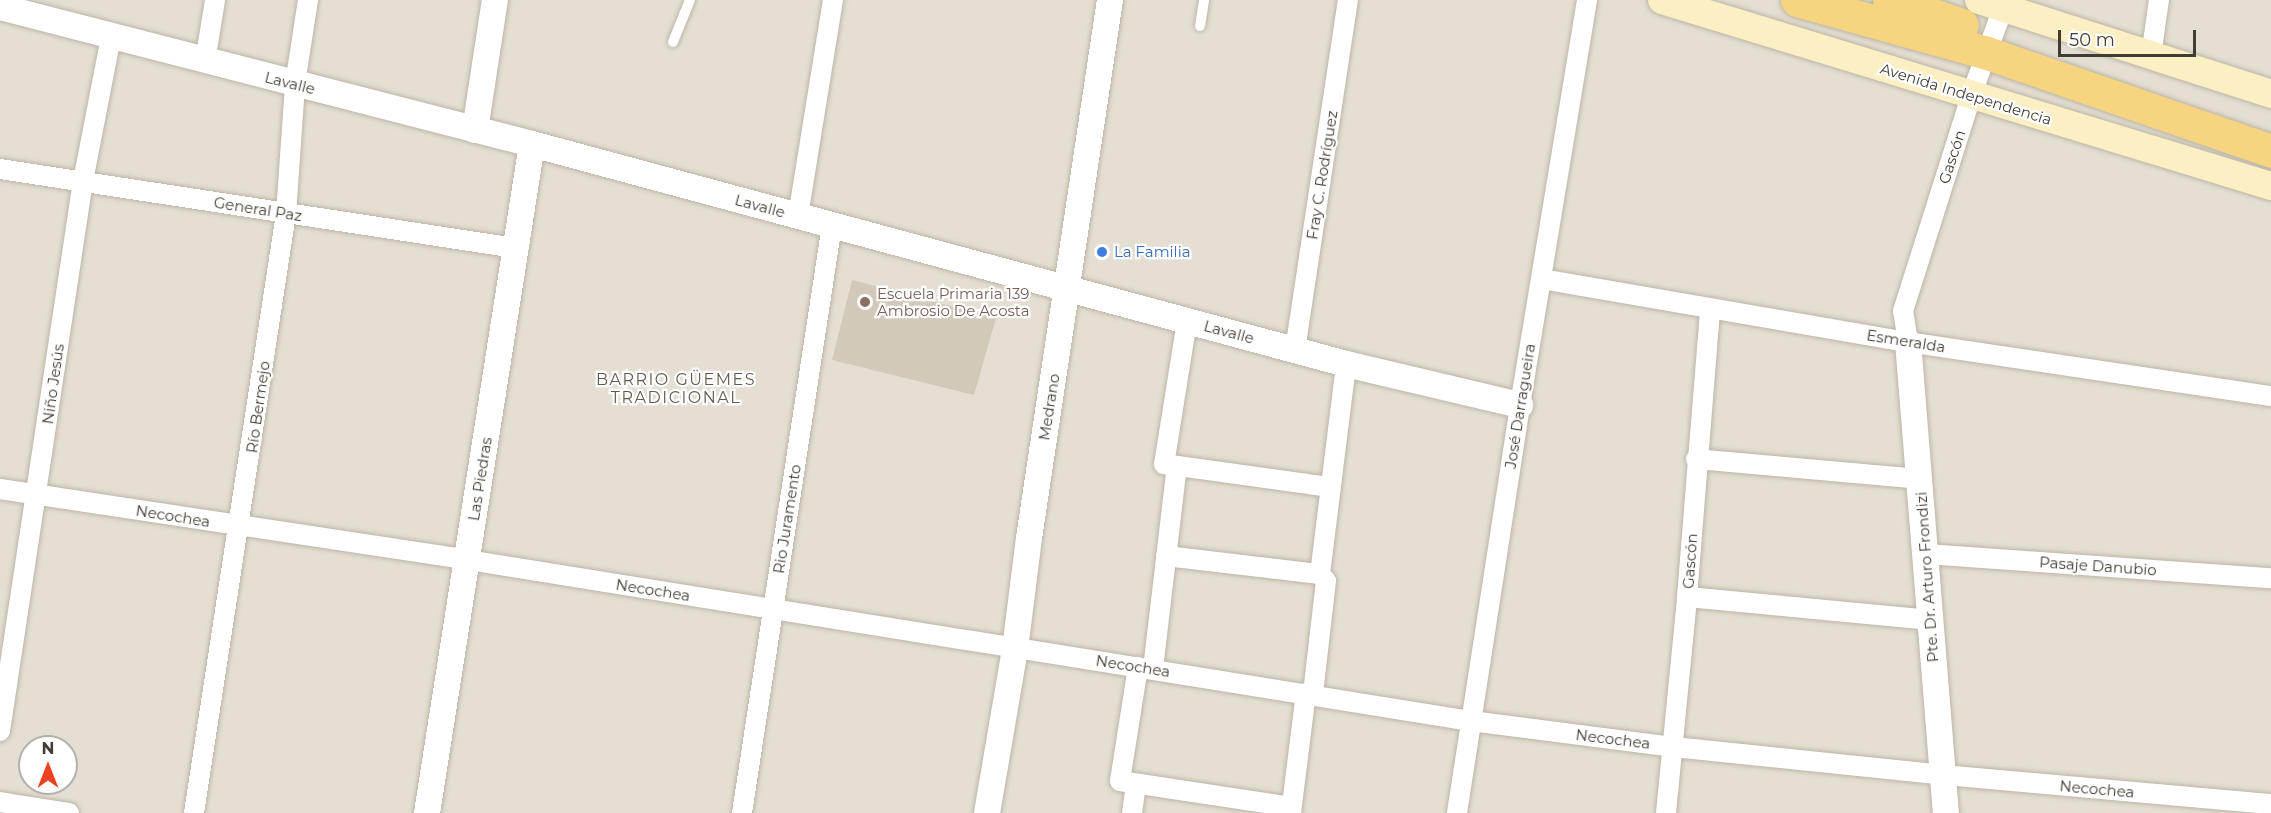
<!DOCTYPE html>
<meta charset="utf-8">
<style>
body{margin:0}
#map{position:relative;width:2271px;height:813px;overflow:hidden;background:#f1ede4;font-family:Montserrat,sans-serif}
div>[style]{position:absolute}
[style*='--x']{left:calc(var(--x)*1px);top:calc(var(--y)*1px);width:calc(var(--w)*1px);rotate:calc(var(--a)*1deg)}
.residential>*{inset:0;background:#e4dfd2}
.building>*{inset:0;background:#d2c9ba}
.roads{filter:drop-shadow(0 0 2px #bcb5a7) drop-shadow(0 0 2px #bcb5a7)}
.service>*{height:10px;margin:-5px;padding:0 5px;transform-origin:5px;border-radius:5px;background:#fff}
.minor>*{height:20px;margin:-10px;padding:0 10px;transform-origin:10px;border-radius:10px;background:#fff}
.tertiary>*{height:26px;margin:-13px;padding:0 13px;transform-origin:13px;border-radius:13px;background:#fff}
.secondary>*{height:28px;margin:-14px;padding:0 14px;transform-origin:14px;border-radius:14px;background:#fbefc4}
.trunk>*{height:33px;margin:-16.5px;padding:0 16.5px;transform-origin:16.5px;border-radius:16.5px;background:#f6d480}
.dots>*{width:16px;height:16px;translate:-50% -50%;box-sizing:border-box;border:3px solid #fff;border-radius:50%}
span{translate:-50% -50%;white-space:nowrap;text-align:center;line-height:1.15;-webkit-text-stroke:4.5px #fff;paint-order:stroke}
.street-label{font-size:15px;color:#423d34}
.shop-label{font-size:15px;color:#366cbe}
.left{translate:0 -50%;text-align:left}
.education-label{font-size:15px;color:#785e54}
.neighbourhood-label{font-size:16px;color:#655b4c;letter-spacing:1.5px}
.north{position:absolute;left:18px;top:735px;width:60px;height:60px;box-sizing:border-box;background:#fff;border:2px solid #b3b1ae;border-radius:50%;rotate:0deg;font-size:16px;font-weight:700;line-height:24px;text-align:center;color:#423d34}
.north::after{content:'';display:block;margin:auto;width:21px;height:27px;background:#ed421f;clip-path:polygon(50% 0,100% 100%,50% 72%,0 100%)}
.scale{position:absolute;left:2058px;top:30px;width:138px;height:27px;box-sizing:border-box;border:3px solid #423d34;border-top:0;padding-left:8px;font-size:18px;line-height:21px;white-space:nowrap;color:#423d34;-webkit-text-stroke:4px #fff;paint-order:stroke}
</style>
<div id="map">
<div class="residential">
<div style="clip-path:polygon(evenodd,0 0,2271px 0,2271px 813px,0 813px,0 0,30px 747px,66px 747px,66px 783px,30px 783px,30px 747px)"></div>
</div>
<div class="building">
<div style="clip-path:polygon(852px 280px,996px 318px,974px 395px,832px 360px)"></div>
</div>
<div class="roads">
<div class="service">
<div style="--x:1200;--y:26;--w:26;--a:-81"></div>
<div style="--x:673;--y:42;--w:45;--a:-68"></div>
</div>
<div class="minor">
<div style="--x:2151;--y:56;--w:57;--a:-81.9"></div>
<div style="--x:205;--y:62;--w:63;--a:-80.8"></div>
<div style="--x:0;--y:169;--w:521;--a:8.72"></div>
<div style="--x:798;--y:216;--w:219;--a:-80.8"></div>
<div style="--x:1542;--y:279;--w:371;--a:9.8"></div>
<div style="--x:1908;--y:342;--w:367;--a:8.5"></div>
<div style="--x:1187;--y:321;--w:145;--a:99.1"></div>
<div style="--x:1164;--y:464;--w:167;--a:7.9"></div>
<div style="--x:1908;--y:342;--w:31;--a:-99"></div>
<div style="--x:1903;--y:311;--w:225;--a:-72.4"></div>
<div style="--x:1971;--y:96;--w:94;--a:-70"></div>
<div style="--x:1295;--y:350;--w:354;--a:-81.4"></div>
<div style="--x:1696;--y:459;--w:225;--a:5.1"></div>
<div style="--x:0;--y:489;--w:473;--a:8.6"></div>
<div style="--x:468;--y:560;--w:1016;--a:9.12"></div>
<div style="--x:1471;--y:721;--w:205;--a:7.3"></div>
<div style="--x:1674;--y:747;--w:271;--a:5.9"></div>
<div style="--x:1944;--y:775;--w:328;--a:5.1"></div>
<div style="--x:1925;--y:554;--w:347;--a:4"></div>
<div style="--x:1166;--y:556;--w:155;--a:6.7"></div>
<div style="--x:1320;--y:574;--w:9;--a:49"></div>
<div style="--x:1326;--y:581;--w:114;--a:96.6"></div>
<div style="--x:1320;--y:574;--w:212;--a:-82.9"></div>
<div style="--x:1687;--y:597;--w:243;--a:5.4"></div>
<div style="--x:1138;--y:667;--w:115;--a:99"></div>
<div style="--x:1120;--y:781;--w:173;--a:8.6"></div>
<div style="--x:1153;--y:669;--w:204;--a:-83.3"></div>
<div style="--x:0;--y:731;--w:556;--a:-81.42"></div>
<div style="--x:83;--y:181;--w:147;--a:-79"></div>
<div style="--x:0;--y:802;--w:70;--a:9.1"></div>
<div style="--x:194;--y:813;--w:606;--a:-81.27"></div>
<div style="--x:286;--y:214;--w:130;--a:-86"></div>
<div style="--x:295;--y:84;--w:85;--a:-81.2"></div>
<div style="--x:742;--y:813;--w:595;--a:-81.3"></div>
<div style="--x:1132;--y:813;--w:29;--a:-82"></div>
<div style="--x:1291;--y:813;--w:121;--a:-82.9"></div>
<div style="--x:1457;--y:813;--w:413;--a:-81.2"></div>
<div style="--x:1520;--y:405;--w:411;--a:-80.6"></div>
<div style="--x:1666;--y:813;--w:217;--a:-84.4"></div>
<div style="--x:1687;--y:597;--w:289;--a:-85.4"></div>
</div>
<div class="tertiary">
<div style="--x:0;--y:7;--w:549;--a:14.44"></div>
<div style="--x:532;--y:144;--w:843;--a:15.12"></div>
<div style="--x:1346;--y:364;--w:179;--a:13.3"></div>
<div style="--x:475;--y:130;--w:132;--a:-81.3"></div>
<div style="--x:1908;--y:342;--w:473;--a:85.4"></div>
<div style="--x:427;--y:813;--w:677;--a:-81.08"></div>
<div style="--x:987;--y:813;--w:166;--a:-80.3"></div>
<div style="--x:1015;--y:649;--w:112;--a:-82.8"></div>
<div style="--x:1029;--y:538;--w:544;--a:-81.44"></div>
</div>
<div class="secondary">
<div style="--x:1662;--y:0;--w:637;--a:16.98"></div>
<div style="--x:1979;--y:0;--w:307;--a:17.8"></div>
</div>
<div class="trunk">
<div style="--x:1797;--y:0;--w:197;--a:15.6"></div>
<div style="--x:1987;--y:53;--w:300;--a:19"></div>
<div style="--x:1889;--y:0;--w:77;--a:18.9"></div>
</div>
</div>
<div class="dots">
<div style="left:1102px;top:252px;background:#3f7fe0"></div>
<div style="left:865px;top:302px;background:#8d6e63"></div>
</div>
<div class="street-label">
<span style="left:290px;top:83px;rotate:14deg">Lavalle</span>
<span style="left:1966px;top:94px;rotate:17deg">Avenida Independencia</span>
<span style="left:1952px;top:157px;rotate:-72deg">Gascón</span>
<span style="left:1322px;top:175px;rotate:-81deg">Fray C. Rodríguez</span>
<span style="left:760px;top:206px;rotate:15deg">Lavalle</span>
<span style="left:258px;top:209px;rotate:9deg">General Paz</span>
<span style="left:1229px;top:332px;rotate:15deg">Lavalle</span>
<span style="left:1906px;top:341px;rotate:9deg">Esmeralda</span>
<span style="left:53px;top:384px;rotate:-82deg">Niño Jesús</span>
<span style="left:1520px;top:406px;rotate:-81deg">José Darragueira</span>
<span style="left:258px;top:407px;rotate:-82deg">Río Bermejo</span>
<span style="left:1049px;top:407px;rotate:-81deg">Medrano</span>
<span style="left:480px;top:479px;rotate:-81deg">Las Piedras</span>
<span style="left:173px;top:516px;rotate:9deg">Necochea</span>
<span style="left:787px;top:519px;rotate:-81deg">Rio Juramento</span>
<span style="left:1690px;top:561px;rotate:-86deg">Gascón</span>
<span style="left:2098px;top:566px;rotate:4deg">Pasaje Danubio</span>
<span style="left:1927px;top:577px;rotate:-94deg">Pte. Dr. Arturo Frondizi</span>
<span style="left:653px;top:590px;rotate:9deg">Necochea</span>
<span style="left:1133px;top:666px;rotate:9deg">Necochea</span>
<span style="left:1613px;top:739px;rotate:7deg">Necochea</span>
<span style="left:2097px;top:789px;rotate:5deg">Necochea</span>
</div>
<div class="shop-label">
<span class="left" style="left:1114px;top:252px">La Familia</span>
</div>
<div class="education-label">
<span class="left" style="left:877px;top:302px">Escuela Primaria 139<br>Ambrosio De Acosta</span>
</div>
<div class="neighbourhood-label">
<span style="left:676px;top:389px">BARRIO GÜEMES<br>TRADICIONAL</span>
</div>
<div class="north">N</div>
<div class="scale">50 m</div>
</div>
